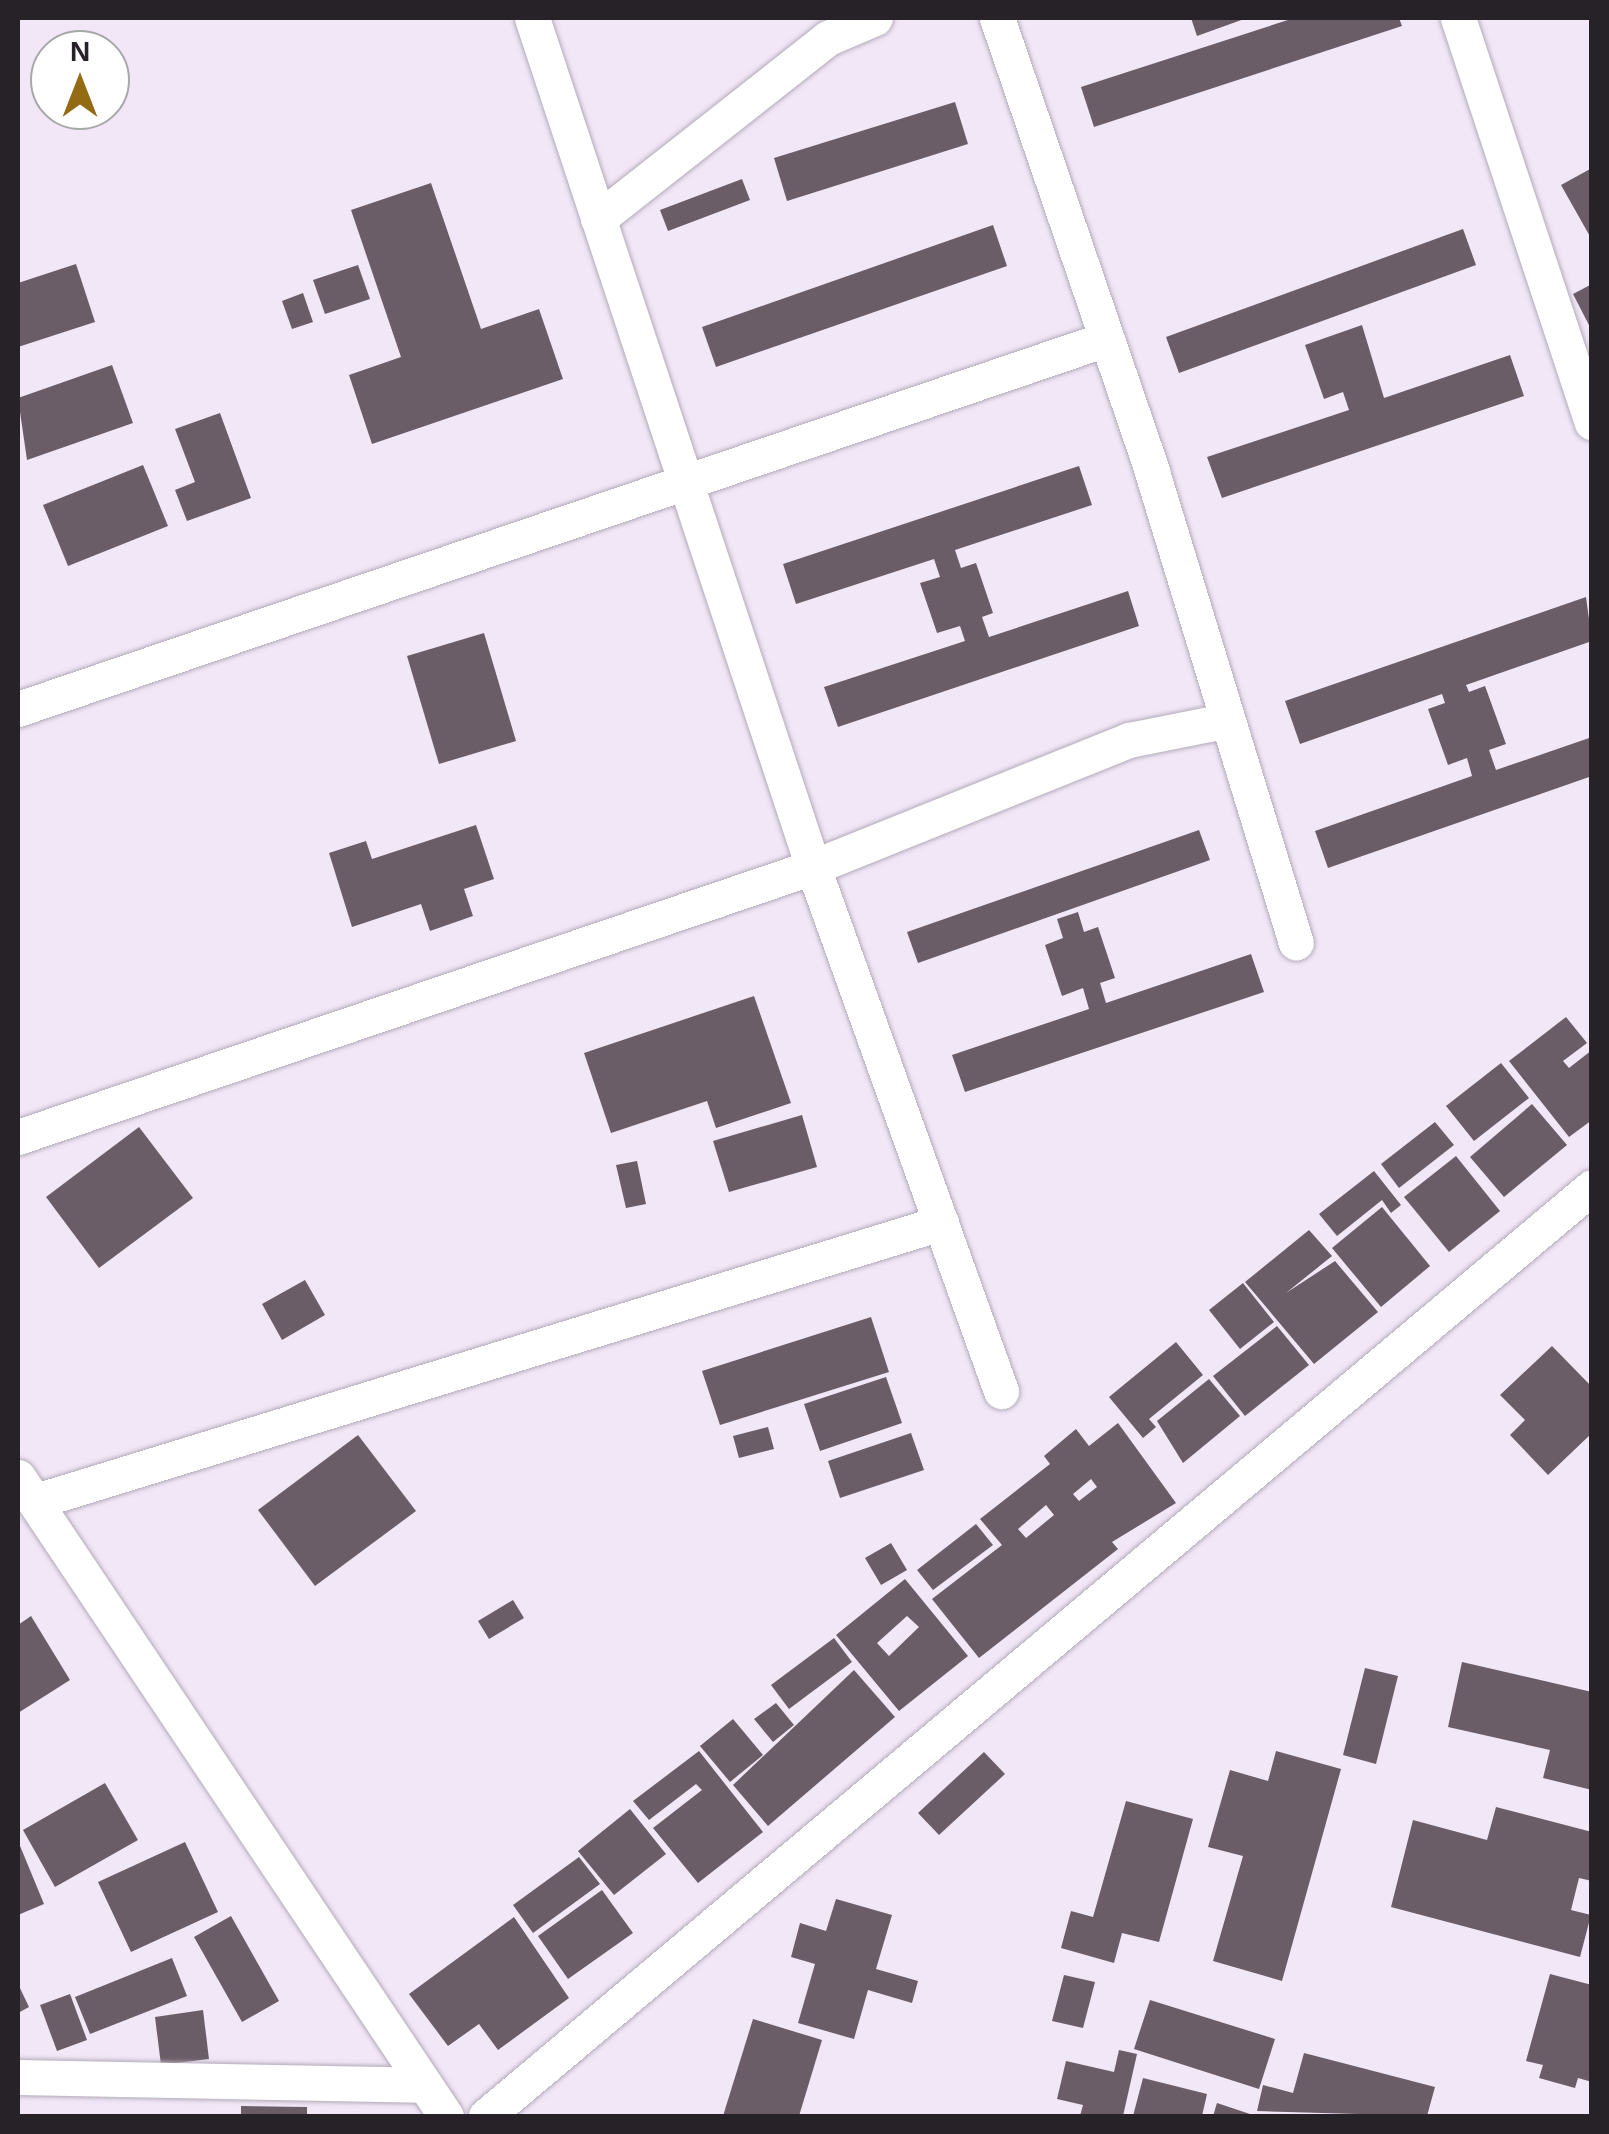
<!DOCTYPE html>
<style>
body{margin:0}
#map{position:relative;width:1609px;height:2134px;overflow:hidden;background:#f1e7f7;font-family:Arial,sans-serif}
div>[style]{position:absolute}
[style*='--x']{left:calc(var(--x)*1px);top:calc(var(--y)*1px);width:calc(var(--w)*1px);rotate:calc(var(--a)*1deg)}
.building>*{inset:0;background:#6b5d67}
.roads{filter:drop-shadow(0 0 2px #b3aab9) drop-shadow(0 0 2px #b3aab9)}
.street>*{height:35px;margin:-17.5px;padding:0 17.5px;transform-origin:17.5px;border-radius:17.5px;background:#fff}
span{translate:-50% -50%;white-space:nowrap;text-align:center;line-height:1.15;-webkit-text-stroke:10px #fff;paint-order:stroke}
.frame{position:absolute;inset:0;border:20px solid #262228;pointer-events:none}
.north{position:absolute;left:30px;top:30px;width:100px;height:100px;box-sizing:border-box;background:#fff;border:2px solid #a8a7a9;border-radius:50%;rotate:0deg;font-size:28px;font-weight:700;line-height:40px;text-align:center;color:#262228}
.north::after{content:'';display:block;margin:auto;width:35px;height:45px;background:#946b15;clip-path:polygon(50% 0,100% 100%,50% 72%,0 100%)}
</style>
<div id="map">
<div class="building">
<div style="clip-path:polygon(1191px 18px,1247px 18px,1197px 36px)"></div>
<div style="clip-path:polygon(1294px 18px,1399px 18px,1402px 26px,1094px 127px,1081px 87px)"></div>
<div style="clip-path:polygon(955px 102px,968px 144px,787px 201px,774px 158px)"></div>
<div style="clip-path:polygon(1592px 168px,1592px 240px,1561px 185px)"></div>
<div style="clip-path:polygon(742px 179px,750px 200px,668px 231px,660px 210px)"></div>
<div style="clip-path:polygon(431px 183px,481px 329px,539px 309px,563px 379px,372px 444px,349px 375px,401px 357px,351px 210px)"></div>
<div style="clip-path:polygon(993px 225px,1007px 266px,716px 367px,702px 327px)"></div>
<div style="clip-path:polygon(1463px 229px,1476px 265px,1179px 373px,1166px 337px)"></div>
<div style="clip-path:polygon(76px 264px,95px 322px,18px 347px,18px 283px)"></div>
<div style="clip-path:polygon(358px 265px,370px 299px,325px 314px,313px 280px)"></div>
<div style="clip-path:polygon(1592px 284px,1592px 331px,1573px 294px)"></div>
<div style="clip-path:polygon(303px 293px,313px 322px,292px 329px,282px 301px)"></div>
<div style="clip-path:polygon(1362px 325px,1384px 398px,1510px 355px,1524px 396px,1222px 498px,1207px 457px,1349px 410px,1343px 392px,1324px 399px,1305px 345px)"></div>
<div style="clip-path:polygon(112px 365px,133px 423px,27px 460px,18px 398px)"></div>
<div style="clip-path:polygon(220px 413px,251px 498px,187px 521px,175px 490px,195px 482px,175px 429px)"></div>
<div style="clip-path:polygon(143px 465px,168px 526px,68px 566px,43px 505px)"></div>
<div style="clip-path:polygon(1079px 466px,1092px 505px,955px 550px,961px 568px,976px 563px,993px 613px,982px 617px,989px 637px,1128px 591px,1139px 626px,838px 727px,824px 687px,965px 641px,960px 626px,937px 633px,920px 583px,940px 577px,934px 559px,796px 604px,783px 564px)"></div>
<div style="clip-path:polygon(1586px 597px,1592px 641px,1466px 685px,1469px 692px,1485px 686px,1506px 744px,1489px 750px,1496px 770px,1592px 737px,1592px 776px,1328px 868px,1315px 831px,1472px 776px,1467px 758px,1448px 765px,1428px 709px,1445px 703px,1442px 694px,1300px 744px,1285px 701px)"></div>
<div style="clip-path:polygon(484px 633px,516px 741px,439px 764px,407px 656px)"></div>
<div style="clip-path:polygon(476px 825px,494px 879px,464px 889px,473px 916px,430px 931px,421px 904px,352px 927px,329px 853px,366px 841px,372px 859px)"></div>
<div style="clip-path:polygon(1199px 830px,1210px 860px,918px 963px,907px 932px)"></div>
<div style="clip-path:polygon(1078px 912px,1084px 932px,1098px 927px,1115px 978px,1100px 983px,1106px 1003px,1251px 954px,1264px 992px,965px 1092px,952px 1055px,1089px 1009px,1083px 988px,1062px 996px,1045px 945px,1063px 938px,1057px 919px)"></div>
<div style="clip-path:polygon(754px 996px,791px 1103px,716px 1128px,707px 1101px,611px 1133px,584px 1053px)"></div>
<div style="clip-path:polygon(1566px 1017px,1587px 1043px,1563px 1061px,1569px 1068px,1592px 1050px,1592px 1120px,1569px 1137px,1509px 1061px)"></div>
<div style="clip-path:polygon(1501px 1063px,1529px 1098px,1474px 1141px,1446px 1106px)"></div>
<div style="clip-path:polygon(1532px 1104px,1567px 1145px,1504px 1197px,1470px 1157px)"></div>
<div style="clip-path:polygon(802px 1115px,817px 1167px,729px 1192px,713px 1141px)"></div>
<div style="clip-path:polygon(1435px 1122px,1454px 1145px,1399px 1188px,1381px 1164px)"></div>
<div style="clip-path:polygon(139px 1127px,193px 1198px,99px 1268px,46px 1197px)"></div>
<div style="clip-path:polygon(1456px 1156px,1500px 1211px,1449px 1252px,1404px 1197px)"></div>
<div style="clip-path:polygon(637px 1161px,646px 1204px,626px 1208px,616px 1165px)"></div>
<div style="clip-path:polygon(1374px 1171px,1401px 1205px,1391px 1213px,1382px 1200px,1337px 1236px,1319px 1214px)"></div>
<div style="clip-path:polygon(1382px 1207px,1430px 1266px,1381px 1307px,1332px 1248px)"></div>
<div style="clip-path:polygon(1309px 1230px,1332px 1256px,1286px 1293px,1335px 1261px,1378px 1312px,1314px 1364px,1245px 1282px)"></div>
<div style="clip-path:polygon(305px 1280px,325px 1315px,282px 1340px,262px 1304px)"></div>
<div style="clip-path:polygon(1243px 1283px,1274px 1322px,1240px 1349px,1209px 1310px)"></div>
<div style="clip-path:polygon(871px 1317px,889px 1372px,720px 1425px,702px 1371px)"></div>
<div style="clip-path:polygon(1277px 1326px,1309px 1365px,1245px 1416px,1213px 1376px)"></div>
<div style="clip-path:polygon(1176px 1342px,1203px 1375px,1149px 1419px,1156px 1427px,1143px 1438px,1109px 1397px)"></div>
<div style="clip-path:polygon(1552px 1346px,1592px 1387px,1592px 1433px,1548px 1475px,1510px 1435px,1525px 1420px,1500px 1395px)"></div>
<div style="clip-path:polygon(886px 1377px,902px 1423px,820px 1451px,804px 1404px)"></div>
<div style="clip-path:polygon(1209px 1379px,1240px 1416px,1183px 1463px,1157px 1421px)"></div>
<div style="clip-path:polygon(evenodd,1118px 1423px,1176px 1503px,1112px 1542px,1118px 1549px,979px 1658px,932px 1599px,1002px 1545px,980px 1519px,1050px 1464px,1044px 1456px,1076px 1429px,1089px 1446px,1118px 1423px,1091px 1479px,1097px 1487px,1079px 1501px,1073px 1494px,1091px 1479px,1118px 1423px,1046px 1505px,1054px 1515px,1026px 1538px,1018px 1529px,1046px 1505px)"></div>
<div style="clip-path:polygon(768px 1427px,774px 1449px,739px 1458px,733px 1436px)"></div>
<div style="clip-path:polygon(911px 1433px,924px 1470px,840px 1498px,828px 1461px)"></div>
<div style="clip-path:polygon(358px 1435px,416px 1511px,315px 1586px,258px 1510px)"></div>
<div style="clip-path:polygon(976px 1524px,993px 1545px,933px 1590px,917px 1570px)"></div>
<div style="clip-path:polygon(891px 1543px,907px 1570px,881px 1585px,865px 1558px)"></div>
<div style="clip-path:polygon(evenodd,905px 1579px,968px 1656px,899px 1711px,836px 1635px,905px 1579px,907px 1616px,919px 1627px,889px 1656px,877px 1643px,907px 1616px)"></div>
<div style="clip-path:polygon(513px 1600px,524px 1618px,489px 1639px,478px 1621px)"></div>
<div style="clip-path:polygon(31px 1616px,70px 1680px,18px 1713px,18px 1625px)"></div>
<div style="clip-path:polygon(834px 1638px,852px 1662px,789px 1709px,771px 1685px)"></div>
<div style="clip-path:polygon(1462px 1662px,1592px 1692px,1592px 1790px,1543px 1778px,1550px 1750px,1448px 1727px)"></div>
<div style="clip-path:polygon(1365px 1668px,1398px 1676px,1376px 1764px,1343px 1755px)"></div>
<div style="clip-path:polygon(854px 1670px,895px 1717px,768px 1826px,733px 1785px)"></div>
<div style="clip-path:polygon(776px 1703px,794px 1725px,773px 1742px,754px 1719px)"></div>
<div style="clip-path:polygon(733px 1719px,763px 1755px,730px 1782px,700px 1746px)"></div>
<div style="clip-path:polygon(699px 1751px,763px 1832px,698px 1883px,653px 1828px,702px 1790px,696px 1784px,649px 1820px,633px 1801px)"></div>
<div style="clip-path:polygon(1276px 1751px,1341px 1769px,1282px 1981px,1213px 1961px,1243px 1856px,1208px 1847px,1230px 1770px,1268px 1781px)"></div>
<div style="clip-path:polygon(984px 1752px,1005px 1774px,939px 1835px,918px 1813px)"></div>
<div style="clip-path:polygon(105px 1783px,138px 1840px,55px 1887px,23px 1830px)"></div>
<div style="clip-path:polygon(1126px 1801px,1193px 1819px,1159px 1942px,1122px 1933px,1114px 1963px,1061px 1948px,1071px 1911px,1093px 1917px)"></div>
<div style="clip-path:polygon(1496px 1807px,1592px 1832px,1592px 1881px,1579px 1878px,1571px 1910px,1591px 1915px,1580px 1957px,1391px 1907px,1413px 1820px,1487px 1840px)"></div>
<div style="clip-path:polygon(630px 1809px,666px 1854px,614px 1895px,578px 1851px)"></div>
<div style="clip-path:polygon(18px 1841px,44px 1904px,18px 1915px)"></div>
<div style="clip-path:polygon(185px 1842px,218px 1912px,131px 1952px,98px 1882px)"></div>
<div style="clip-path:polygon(579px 1857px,600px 1884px,533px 1933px,513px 1905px)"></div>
<div style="clip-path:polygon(602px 1890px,633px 1933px,568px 1979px,538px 1936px)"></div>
<div style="clip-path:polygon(836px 1899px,892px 1915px,876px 1969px,918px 1981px,912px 2003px,868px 1990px,854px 2039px,798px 2023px,815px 1964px,791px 1957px,800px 1923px,826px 1931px)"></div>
<div style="clip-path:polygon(231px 1916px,279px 2001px,242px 2022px,194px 1937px)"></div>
<div style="clip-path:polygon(514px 1917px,569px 1998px,498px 2050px,479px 2024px,448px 2046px,409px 1994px)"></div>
<div style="clip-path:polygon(172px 1958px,187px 1996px,90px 2034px,75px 1997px)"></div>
<div style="clip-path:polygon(1550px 1974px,1592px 1985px,1592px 2082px,1578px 2078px,1575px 2088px,1539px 2078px,1543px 2065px,1526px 2061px)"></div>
<div style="clip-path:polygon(1064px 1975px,1095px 1982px,1083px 2028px,1052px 2021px)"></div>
<div style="clip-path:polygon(18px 1984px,29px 2007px,18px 2013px)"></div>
<div style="clip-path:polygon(70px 1994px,87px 2040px,57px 2051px,40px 2005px)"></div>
<div style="clip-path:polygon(1150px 2000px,1275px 2039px,1259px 2089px,1134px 2049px)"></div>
<div style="clip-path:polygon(203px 2010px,209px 2059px,161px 2065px,155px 2017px)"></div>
<div style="clip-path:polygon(753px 2019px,822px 2040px,799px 2116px,723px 2116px)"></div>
<div style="clip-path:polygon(1119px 2050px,1137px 2054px,1123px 2116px,1080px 2116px,1083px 2105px,1057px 2099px,1066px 2061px,1114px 2072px)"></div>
<div style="clip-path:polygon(1304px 2053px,1435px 2087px,1427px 2116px,1257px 2111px,1263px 2085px,1293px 2093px)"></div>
<div style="clip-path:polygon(1143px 2078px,1207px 2094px,1202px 2116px,1133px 2116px)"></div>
<div style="clip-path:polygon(1217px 2103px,1256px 2116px,1213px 2116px)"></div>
<div style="clip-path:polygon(241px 2106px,307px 2107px,307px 2116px,241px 2116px)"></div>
</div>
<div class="roads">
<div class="street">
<div style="--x:532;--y:18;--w:894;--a:71.69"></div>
<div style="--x:813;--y:867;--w:557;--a:70.26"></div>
<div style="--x:997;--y:18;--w:480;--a:71.1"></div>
<div style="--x:1152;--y:472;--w:492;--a:73"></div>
<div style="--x:1458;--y:18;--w:426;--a:71.7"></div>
<div style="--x:598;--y:219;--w:293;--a:-38.2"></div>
<div style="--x:828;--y:38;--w:51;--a:-23.1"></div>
<div style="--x:18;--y:709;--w:1149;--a:-18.78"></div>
<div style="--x:18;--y:1137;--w:840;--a:-18.76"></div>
<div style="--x:813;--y:867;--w:341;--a:-21.9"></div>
<div style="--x:1129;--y:740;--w:97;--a:-11.3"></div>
<div style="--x:18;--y:1477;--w:769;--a:56.19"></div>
<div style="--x:36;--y:1501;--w:947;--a:-17.08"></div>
<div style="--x:18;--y:2077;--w:404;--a:1.1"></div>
<div style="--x:486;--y:2116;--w:1444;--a:-40.03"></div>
</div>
</div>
<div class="frame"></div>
<div class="north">N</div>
</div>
